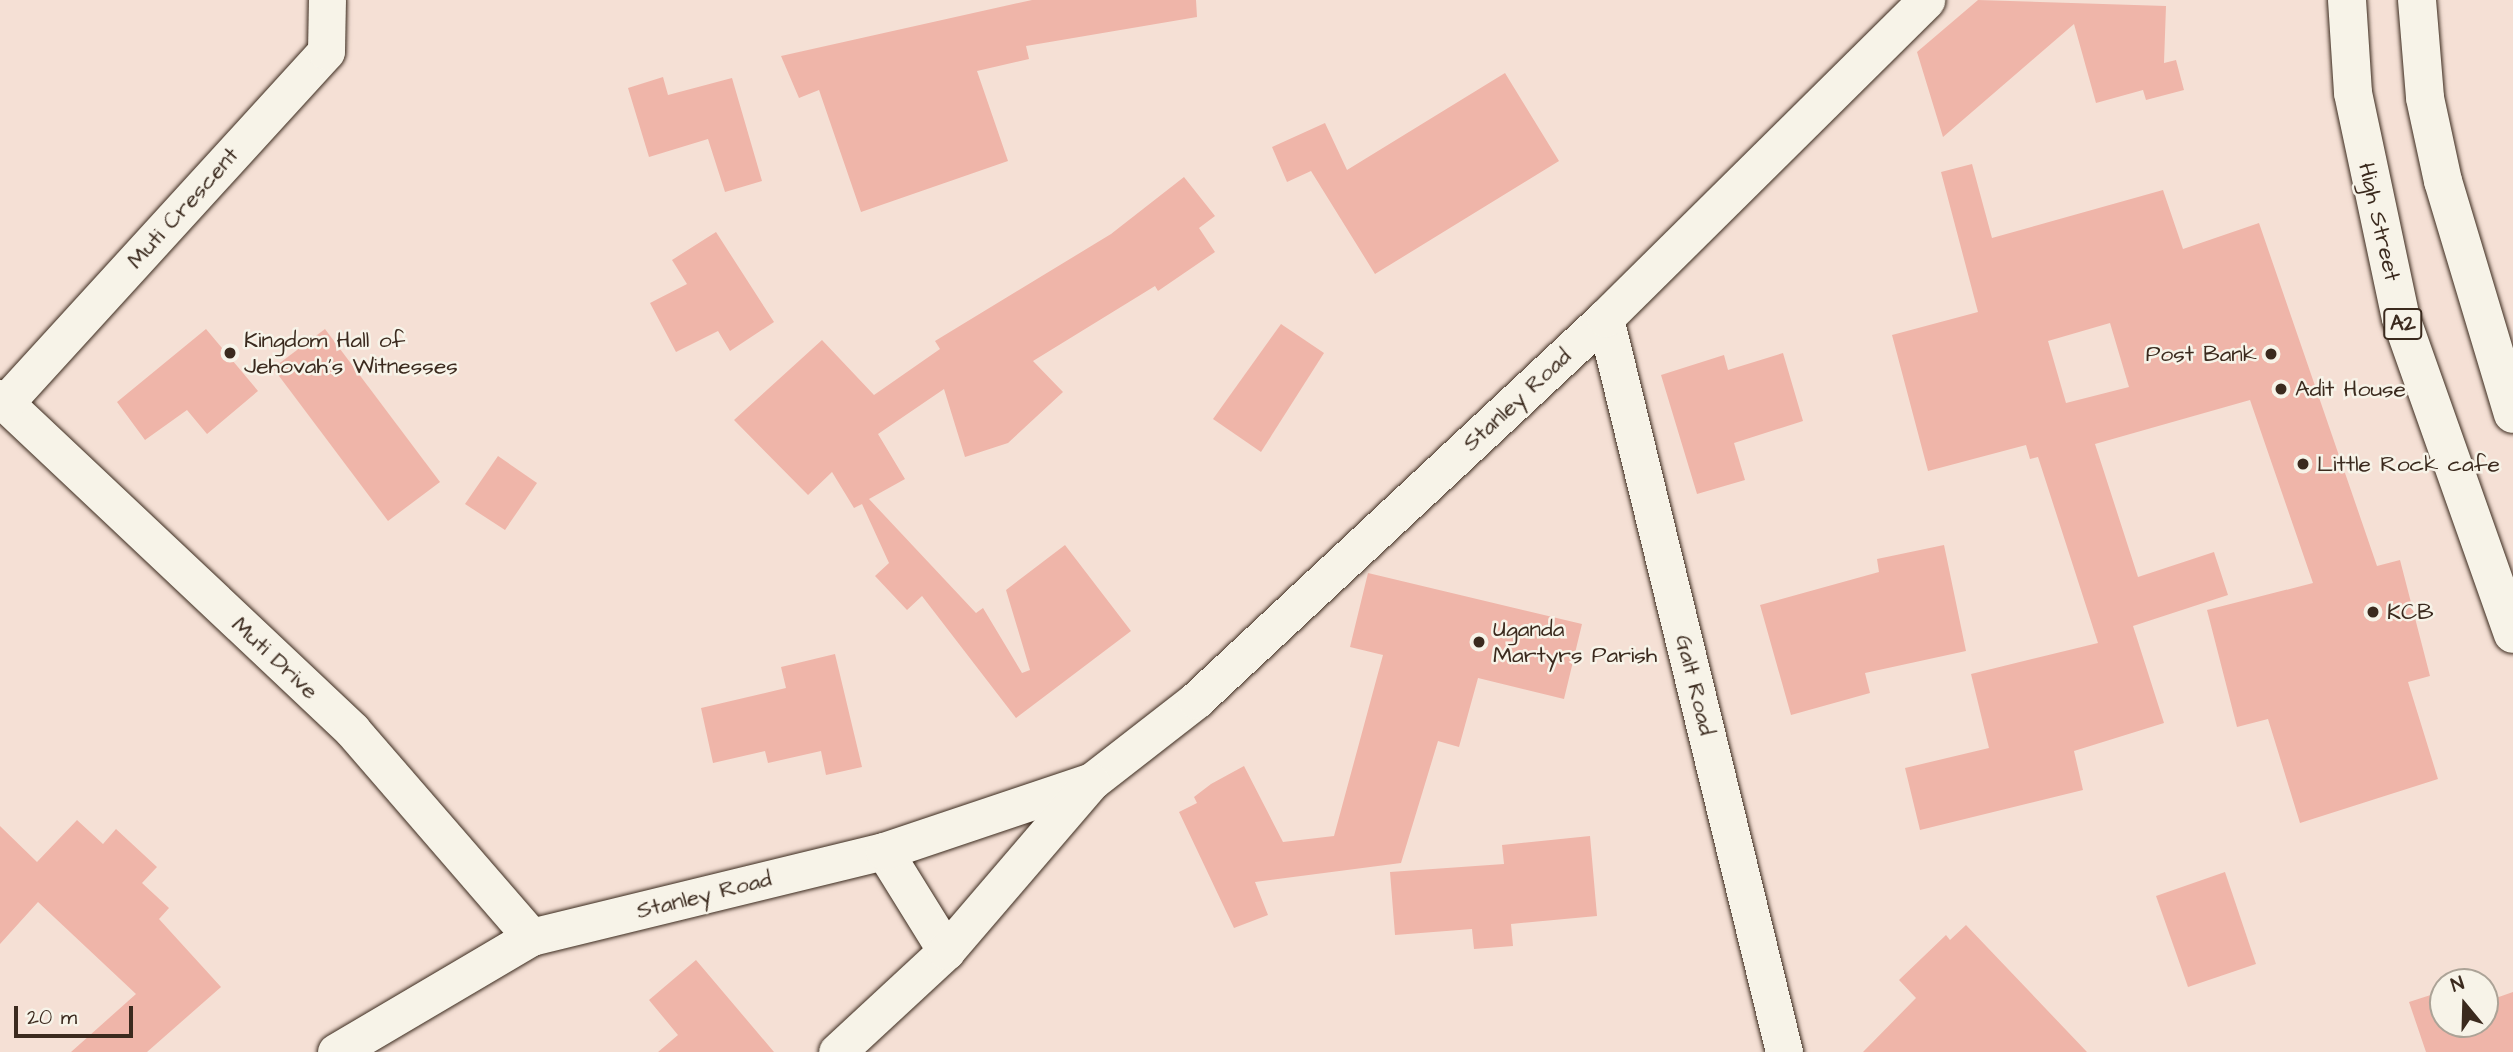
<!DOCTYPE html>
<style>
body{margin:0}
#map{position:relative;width:2513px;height:1052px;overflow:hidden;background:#f5e0d5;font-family:"Architects Daughter",sans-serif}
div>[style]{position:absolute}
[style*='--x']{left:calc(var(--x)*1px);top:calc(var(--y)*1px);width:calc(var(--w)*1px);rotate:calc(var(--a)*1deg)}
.building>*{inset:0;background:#efb5a9}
.roads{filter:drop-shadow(0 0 2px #3b2a1e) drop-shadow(0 0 2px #3b2a1e)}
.minor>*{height:37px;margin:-18.5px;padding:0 18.5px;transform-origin:18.5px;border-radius:18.5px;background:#f7f3e8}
.primary>*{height:38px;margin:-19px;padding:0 19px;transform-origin:19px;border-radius:19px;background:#f7f3e8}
.dots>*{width:19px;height:19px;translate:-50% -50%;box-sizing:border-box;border:4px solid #f7f3e8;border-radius:50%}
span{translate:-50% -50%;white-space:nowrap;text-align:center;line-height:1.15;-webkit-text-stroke:5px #f7f3e8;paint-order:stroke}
.shield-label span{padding:2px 5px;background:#f7f3e8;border:2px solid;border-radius:5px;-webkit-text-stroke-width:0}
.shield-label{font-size:21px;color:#3b2a1e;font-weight:700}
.street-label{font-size:23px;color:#3b2a1e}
.poi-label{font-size:23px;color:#3b2a1e}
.left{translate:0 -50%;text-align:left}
.right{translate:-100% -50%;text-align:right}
.north{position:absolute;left:2429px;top:968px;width:70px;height:70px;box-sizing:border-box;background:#f7f3e8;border:2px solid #aca397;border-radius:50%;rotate:341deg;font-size:19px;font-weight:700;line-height:28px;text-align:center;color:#3b2a1e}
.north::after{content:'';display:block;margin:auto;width:24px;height:32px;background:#3b2a1e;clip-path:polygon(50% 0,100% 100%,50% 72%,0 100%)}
.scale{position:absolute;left:14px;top:1006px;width:119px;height:32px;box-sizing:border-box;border:4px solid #3b2a1e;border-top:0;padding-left:9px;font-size:21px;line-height:24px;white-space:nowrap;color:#3b2a1e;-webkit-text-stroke:5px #f7f3e8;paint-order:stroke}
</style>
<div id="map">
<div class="building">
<div style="clip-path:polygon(1032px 0,1196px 0,1197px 17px,1026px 46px,1029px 59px,977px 71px,1008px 161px,861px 212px,819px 90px,799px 98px,781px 56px)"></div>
<div style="clip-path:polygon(1978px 0,2166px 6px,2164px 63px,2176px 60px,2184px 90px,2146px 100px,2143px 90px,2096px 103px,2074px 24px,1943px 137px,1917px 52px)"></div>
<div style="clip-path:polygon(1505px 73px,1559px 161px,1375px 274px,1311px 171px,1287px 182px,1272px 147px,1325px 123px,1347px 170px)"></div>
<div style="clip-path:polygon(663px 77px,668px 95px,732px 78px,762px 181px,725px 192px,708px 139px,649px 157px,628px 88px)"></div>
<div style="clip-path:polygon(evenodd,1972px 164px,1992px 238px,2163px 190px,2183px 249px,2259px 223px,2377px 566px,2400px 560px,2430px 676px,2408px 682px,2438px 779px,2300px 823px,2268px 719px,2237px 727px,2207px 610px,2313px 583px,2250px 400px,2095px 444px,2138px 577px,2214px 552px,2228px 595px,2133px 626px,2164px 723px,2074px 751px,2083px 790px,1920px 830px,1905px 768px,1989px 748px,1971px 674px,2098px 643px,2038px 457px,2030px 459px,2026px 445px,1928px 471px,1892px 335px,1978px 312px,1941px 172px,1972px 164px,2110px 323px,2129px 387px,2066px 403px,2048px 341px,2110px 323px)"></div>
<div style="clip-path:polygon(1184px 177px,1215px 216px,1199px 228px,1215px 252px,1158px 291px,1155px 286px,1033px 361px,1063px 392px,1008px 443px,965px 457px,944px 389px,878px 434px,905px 479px,869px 499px,976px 613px,983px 608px,1022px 673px,1030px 670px,1006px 590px,1065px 545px,1131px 631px,1016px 718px,922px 596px,907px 610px,875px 576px,889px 563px,862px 504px,854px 508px,832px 472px,808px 495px,734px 420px,822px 340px,874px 395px,940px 349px,935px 341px,1111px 234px)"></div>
<div style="clip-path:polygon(716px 232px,774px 322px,730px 351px,718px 331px,676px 352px,650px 303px,687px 284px,672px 260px)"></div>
<div style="clip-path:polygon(1281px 324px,1324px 353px,1261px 452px,1213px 419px)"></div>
<div style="clip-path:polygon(206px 329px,258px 391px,207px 434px,187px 410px,145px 440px,117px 402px)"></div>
<div style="clip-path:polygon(325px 329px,440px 482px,388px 521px,273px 368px)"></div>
<div style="clip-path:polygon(1783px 353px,1803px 421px,1734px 443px,1745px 480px,1697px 494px,1661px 375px,1724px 355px,1728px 370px)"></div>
<div style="clip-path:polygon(498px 456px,537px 483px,505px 530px,465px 504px)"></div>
<div style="clip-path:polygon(1944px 545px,1966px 651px,1865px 673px,1870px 693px,1791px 715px,1760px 605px,1879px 572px,1877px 559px)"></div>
<div style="clip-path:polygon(1368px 573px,1582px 624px,1564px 699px,1478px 678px,1459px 747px,1438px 741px,1401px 863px,1255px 882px,1268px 915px,1234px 928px,1179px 812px,1197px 803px,1194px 797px,1211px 784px,1244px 766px,1283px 842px,1334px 836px,1383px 655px,1350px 647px)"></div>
<div style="clip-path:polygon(835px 654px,862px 767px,826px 775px,821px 751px,768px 763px,765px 751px,713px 763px,701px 708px,786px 688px,781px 667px)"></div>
<div style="clip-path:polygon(77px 820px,103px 844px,116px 829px,157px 867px,142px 883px,169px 908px,159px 919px,221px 987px,147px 1052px,71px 1052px,136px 994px,38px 902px,0 944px,0 826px,37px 862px)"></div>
<div style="clip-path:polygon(1590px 836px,1597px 916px,1511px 924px,1513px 946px,1474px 949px,1472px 929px,1395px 935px,1390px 872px,1504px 864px,1502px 845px)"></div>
<div style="clip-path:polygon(2225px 872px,2256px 964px,2188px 987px,2156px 896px)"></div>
<div style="clip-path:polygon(1966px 925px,2087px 1052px,1863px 1052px,1916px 998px,1899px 980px,1946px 935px,1950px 940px)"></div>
<div style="clip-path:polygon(696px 960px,774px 1052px,658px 1052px,678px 1035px,649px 1000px)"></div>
<div style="clip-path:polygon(2486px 977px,2493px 999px,2513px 992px,2513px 1052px,2426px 1052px,2409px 1002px,2443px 991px,2443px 1024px,2485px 1024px,2485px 982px,2471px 982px)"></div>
</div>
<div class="roads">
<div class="minor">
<div style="--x:1605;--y:318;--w:756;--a:76.29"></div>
<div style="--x:0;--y:398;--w:484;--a:43.3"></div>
<div style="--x:352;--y:730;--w:274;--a:49.1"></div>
<div style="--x:5;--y:403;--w:476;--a:-47.6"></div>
<div style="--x:326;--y:51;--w:51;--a:-88.9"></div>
<div style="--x:884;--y:851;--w:118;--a:58.2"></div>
<div style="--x:336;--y:1052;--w:226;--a:-30.5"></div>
<div style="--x:531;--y:937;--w:363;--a:-13.7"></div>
<div style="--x:884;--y:851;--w:219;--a:-18.6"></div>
<div style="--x:1092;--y:781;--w:132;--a:-37.9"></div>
<div style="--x:1196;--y:700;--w:560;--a:-43.05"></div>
<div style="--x:1605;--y:318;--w:452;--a:-44.7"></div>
<div style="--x:837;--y:1052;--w:149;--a:-42.8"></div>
<div style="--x:946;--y:951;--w:223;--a:-49.4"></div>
</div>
<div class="primary">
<div style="--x:2347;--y:0;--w:93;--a:86.3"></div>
<div style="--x:2353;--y:93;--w:230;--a:78"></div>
<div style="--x:2401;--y:318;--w:335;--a:70.5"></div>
<div style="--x:2417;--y:0;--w:98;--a:85.3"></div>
<div style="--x:2425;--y:98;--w:85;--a:77.8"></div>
<div style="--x:2443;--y:181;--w:243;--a:73.3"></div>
</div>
</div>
<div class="dots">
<div style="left:230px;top:353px;background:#3b2a1e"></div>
<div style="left:2271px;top:354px;background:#3b2a1e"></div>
<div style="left:2281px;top:389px;background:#3b2a1e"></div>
<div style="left:2303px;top:464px;background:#3b2a1e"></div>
<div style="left:2373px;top:612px;background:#3b2a1e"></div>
<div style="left:1479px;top:642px;background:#3b2a1e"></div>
</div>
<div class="shield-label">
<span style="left:2403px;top:324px">A2</span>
</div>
<div class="street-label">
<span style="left:183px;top:208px;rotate:-48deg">Muti Crescent</span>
<span style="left:2379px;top:222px;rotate:77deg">High Street</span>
<span style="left:1517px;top:400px;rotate:-43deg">Stanley Road</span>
<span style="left:275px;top:658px;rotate:43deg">Muti Drive</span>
<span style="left:1695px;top:685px;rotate:76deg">Galt Road</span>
<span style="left:704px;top:895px;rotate:-14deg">Stanley Road</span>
</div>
<div class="poi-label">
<span class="left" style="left:244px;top:353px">Kingdom Hall of<br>Jehovah's Witnesses</span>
<span class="right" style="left:2257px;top:354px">Post Bank</span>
<span class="left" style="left:2295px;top:389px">Adit House</span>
<span class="left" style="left:2317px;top:464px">Little Rock cafe</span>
<span class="left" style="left:2387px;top:612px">KCB</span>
<span class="left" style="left:1493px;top:642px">Uganda<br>Martyrs Parish</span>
</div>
<div class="north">N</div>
<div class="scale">20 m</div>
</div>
